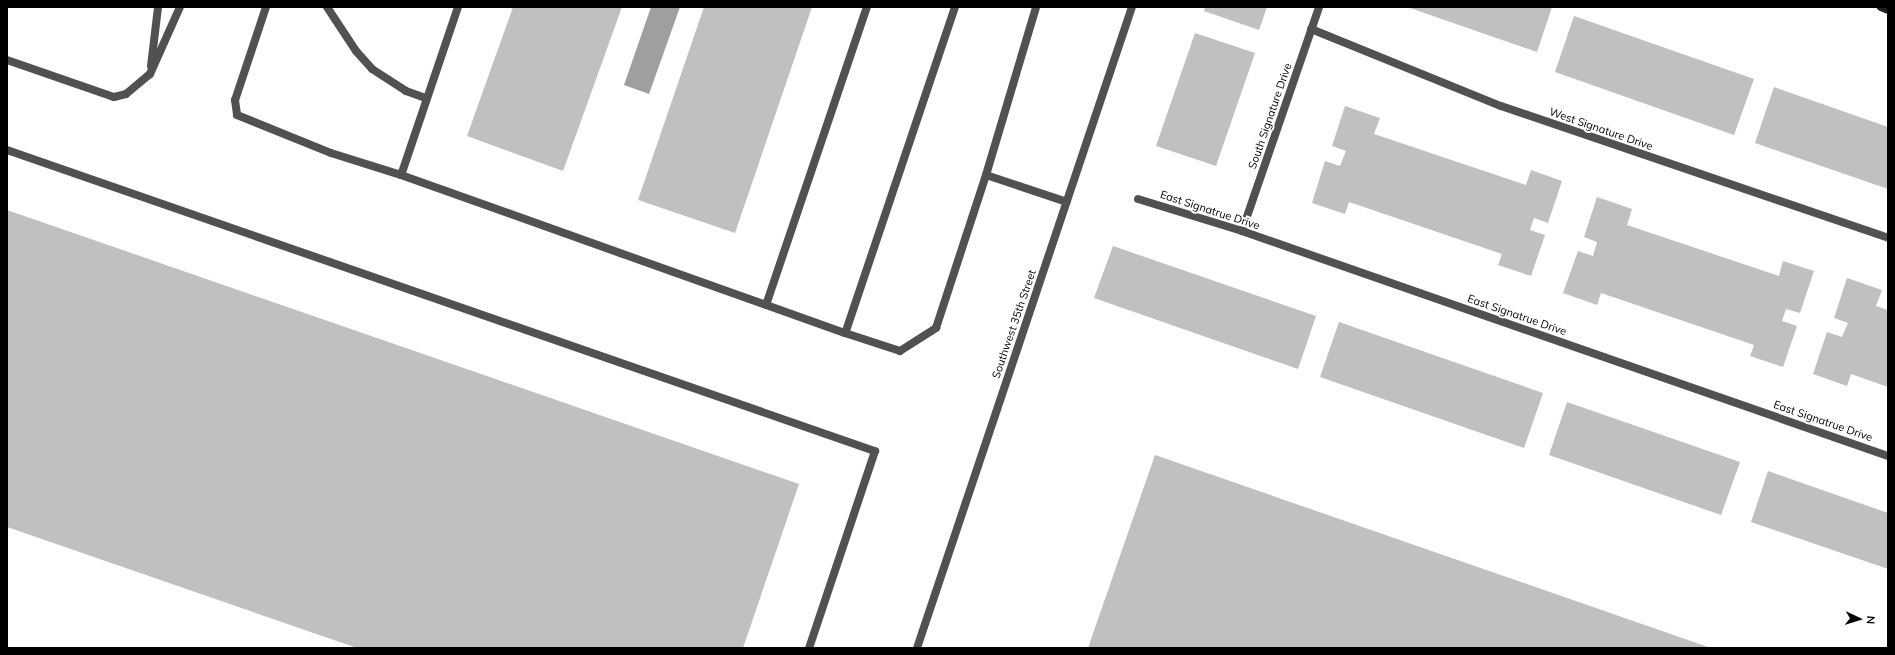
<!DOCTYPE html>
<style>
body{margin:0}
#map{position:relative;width:1895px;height:655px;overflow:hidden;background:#fff;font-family:Mulish,sans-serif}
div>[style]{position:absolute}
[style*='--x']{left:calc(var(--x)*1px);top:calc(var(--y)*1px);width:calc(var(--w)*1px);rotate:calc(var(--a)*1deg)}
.water>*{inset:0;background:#9f9f9f}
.building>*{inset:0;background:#c0c0c0}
.lane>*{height:8px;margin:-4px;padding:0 4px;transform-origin:4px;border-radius:4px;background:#515151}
.street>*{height:8px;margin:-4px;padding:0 4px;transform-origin:4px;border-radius:4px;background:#515151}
.secondary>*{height:8px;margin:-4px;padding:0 4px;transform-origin:4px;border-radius:4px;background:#1e1e1e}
span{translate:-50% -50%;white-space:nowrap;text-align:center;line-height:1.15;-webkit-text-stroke:4px #fff;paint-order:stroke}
.street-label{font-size:11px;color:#000}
.frame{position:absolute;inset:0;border:8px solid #000;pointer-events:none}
.north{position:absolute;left:1839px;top:599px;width:40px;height:40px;-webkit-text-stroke:3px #fff;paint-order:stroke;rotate:94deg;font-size:11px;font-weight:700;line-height:16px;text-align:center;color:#000}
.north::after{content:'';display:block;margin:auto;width:14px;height:18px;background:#000;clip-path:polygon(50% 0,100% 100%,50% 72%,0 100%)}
</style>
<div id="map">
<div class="water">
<div style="clip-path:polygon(651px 7px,680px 7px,649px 94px,624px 85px)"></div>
</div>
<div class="building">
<div style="clip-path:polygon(513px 7px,622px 7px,563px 171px,467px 136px)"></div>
<div style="clip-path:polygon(704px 7px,812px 7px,735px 233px,638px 200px)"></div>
<div style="clip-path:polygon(1205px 7px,1267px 7px,1259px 30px,1204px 11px)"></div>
<div style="clip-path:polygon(1407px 7px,1552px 7px,1537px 52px)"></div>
<div style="clip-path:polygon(1574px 16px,1754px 79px,1734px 135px,1555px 72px)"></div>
<div style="clip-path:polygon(1195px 33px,1255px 53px,1216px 166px,1156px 146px)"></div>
<div style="clip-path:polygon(1774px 87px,1888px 127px,1888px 189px,1755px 143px)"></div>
<div style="clip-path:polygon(1345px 106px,1380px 118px,1374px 134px,1526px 185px,1531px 170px,1562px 181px,1548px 223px,1534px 218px,1530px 230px,1545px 235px,1531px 276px,1498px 265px,1502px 254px,1349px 202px,1345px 214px,1312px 203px,1325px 161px,1340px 166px,1346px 151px,1332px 146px)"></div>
<div style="clip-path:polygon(1597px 197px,1632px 209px,1627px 225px,1779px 276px,1783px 261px,1814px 271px,1800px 313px,1786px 309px,1782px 321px,1797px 326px,1783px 367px,1750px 356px,1754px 345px,1601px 293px,1597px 305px,1563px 293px,1578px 251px,1593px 256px,1597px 242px,1584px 237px)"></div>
<div style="clip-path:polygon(7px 210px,799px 484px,743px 648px,357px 648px,7px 527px)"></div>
<div style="clip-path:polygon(1113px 246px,1316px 316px,1298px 369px,1094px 298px)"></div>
<div style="clip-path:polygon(1847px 278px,1882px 290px,1876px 306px,1888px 310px,1888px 387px,1851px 374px,1847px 386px,1813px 374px,1827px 332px,1842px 337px,1848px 323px,1834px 318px)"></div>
<div style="clip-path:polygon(1339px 322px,1543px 393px,1524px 448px,1320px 377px)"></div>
<div style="clip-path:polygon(1567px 402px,1740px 462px,1721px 515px,1549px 455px)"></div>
<div style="clip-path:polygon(1155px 455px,1711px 648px,1088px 648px)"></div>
<div style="clip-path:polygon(1768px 471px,1888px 513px,1888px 569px,1751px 522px)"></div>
</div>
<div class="lane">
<div style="--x:266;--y:7;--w:98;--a:108.4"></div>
<div style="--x:235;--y:100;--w:15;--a:82"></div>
<div style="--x:237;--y:115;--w:101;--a:22"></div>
<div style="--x:331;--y:153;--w:73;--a:17.4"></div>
<div style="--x:327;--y:7;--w:53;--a:56.6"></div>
<div style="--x:356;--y:51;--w:24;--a:48"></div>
<div style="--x:372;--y:69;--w:40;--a:32.9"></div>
<div style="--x:406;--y:91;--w:20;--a:20"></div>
<div style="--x:458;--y:7;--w:177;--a:108.7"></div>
<div style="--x:401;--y:175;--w:471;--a:19.6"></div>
<div style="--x:955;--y:7;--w:344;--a:108.6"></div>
<div style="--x:845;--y:333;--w:58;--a:18.1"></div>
<div style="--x:900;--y:351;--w:43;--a:-32.6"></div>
<div style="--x:936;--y:328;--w:161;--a:-71.9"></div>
<div style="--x:986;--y:175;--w:175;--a:-73.4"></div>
<div style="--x:7;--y:60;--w:113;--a:19.1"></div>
<div style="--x:114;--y:97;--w:12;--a:-14"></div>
<div style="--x:126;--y:94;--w:31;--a:-40"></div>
<div style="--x:150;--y:74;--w:73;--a:-65.9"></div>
<div style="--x:151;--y:66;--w:59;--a:-83.2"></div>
<div style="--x:7;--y:150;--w:919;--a:19.13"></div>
<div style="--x:875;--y:451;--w:208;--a:108.5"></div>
<div style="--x:986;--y:175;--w:85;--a:18.4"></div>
<div style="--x:766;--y:305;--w:315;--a:-71.3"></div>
</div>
<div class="street">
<div style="--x:1311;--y:29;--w:205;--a:22.1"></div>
<div style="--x:1501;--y:106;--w:409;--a:18.8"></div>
<div style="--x:1138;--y:199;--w:109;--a:17.1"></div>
<div style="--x:1242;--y:231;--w:684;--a:19.2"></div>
<div style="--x:1242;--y:231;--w:237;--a:-71"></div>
<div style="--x:917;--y:648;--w:676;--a:-71.46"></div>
</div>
<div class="secondary">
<div style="--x:1881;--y:7;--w:8;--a:23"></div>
</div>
<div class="street-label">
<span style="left:1270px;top:116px;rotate:-71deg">South Signature Drive</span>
<span style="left:1601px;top:129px;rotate:19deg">West Signature Drive</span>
<span style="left:1210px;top:210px;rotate:18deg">East Signatrue Drive</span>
<span style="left:1517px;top:315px;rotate:19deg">East Signatrue Drive</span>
<span style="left:1014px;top:324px;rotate:-71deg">Southwest 35th Street</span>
<span style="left:1823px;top:421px;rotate:19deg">East Signatrue Drive</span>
</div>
<div class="frame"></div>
<div class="north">N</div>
</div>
